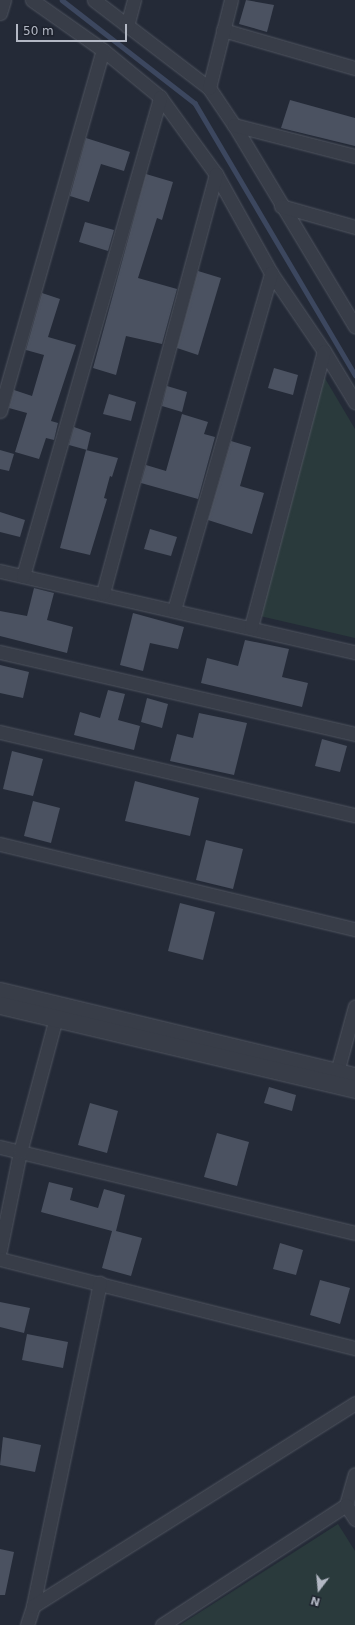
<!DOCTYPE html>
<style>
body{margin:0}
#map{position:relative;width:355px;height:1625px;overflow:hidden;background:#242a37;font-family:"DejaVu Sans",sans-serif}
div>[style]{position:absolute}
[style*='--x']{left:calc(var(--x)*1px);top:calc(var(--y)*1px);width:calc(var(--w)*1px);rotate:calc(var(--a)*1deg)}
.green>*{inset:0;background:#2a3a3c}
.stream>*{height:4.5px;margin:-2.25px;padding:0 2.25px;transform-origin:2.25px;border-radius:2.25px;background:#3c475f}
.building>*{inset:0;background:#4b5261}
.roads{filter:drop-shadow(0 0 1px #505560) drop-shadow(0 0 1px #505560)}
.minor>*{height:13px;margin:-6.5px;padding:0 6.5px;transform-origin:6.5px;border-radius:6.5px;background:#383d48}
.tertiary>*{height:17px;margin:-8.5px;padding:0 8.5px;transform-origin:8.5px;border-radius:8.5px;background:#383d48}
span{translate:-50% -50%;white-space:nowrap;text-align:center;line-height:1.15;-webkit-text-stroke:4px #1d222d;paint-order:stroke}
.north{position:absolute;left:299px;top:1569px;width:40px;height:40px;-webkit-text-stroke:3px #1d222d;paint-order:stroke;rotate:196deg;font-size:11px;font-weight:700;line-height:16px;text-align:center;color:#b3b8c4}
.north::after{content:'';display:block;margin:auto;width:14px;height:18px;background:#b3b8c4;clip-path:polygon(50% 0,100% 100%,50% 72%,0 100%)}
.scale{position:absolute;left:16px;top:24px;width:111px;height:18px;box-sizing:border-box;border:2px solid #b3b8c4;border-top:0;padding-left:5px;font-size:12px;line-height:14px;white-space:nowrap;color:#b3b8c4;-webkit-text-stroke:3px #1d222d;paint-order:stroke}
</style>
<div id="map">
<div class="green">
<div style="clip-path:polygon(323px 375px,355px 429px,355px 638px,260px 616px)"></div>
<div style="clip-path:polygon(338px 1524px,355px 1551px,355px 1625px,180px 1625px)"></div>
</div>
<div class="stream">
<div style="--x:62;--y:0;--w:168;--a:37.8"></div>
<div style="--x:195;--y:103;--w:316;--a:59.5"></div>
</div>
<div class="building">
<div style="clip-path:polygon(246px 0,274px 5px,267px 32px,239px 24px)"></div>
<div style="clip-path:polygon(290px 100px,355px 118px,355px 146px,281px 128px)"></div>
<div style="clip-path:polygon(86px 138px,130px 152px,124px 171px,101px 164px,89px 202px,70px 196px)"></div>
<div style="clip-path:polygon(146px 174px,173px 182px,162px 220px,157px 218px,138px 278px,177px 289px,162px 344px,126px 336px,116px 375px,93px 368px)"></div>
<div style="clip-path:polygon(85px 222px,114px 230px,108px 251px,79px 242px)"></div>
<div style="clip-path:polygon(198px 271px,221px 278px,198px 355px,177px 348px)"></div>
<div style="clip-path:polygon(42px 293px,60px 299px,48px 337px,76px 345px,51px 421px,58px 423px,54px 440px,46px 438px,39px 459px,15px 452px,27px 413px,9px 408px,14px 390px,32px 396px,44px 355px,26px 350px)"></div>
<div style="clip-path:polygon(274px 368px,298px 375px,293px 395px,268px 388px)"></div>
<div style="clip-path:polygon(167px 386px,187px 392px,182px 412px,162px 406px)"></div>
<div style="clip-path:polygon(109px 394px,136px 402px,131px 421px,103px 414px)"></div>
<div style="clip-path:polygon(182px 414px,208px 422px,204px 434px,215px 437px,198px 499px,141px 483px,146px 465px,166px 471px)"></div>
<div style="clip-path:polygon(74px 427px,91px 433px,87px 450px,69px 445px)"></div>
<div style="clip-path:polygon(231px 441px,251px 447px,240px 486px,264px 493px,252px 534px,208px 520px)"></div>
<div style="clip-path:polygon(0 450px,14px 454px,9px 471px,0 469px)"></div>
<div style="clip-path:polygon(86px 450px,118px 458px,112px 477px,110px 476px,104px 498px,107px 499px,90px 555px,60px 548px)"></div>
<div style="clip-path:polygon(0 512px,25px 520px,20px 537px,0 532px)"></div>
<div style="clip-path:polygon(150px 529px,177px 537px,171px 556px,144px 549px)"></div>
<div style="clip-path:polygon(34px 588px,54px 593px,47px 620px,73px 627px,67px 653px,0 636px,0 611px,27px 616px)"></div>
<div style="clip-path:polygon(133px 613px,184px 627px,178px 649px,150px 643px,143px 671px,120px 665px)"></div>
<div style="clip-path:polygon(245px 640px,289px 649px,282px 677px,308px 683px,302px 707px,201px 683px,207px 658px,238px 666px)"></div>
<div style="clip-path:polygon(0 665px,29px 672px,23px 698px,0 693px)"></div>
<div style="clip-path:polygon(108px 690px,125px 694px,118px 720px,140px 726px,134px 750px,74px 735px,80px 712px,100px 718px)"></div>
<div style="clip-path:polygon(147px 698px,168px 704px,162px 728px,141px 722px)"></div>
<div style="clip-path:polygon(199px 713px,247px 723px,234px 775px,170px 761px,177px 734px,193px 738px)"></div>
<div style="clip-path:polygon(322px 739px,347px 746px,340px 772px,315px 766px)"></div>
<div style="clip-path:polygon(12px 751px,43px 759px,33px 796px,3px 789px)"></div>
<div style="clip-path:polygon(135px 781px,199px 798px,190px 836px,125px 821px)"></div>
<div style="clip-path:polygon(33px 801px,60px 808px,51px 843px,24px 836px)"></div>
<div style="clip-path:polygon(206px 840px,243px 849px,233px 889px,196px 880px)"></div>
<div style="clip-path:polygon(180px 903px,215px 912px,203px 960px,168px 951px)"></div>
<div style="clip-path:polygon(269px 1087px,296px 1095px,292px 1111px,264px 1103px)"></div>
<div style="clip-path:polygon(90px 1103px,118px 1111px,107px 1153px,78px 1145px)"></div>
<div style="clip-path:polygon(217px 1133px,249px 1142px,237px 1186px,204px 1177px)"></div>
<div style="clip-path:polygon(49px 1182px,73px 1188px,70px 1200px,98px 1208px,104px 1189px,125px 1195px,116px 1231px,142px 1238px,131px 1276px,102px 1268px,112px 1231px,41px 1212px)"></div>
<div style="clip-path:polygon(280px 1243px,303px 1250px,296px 1275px,273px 1269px)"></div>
<div style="clip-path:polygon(320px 1280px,350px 1288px,340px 1324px,310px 1315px)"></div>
<div style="clip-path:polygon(0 1302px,30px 1308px,24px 1333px,0 1327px)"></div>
<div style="clip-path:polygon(27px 1334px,68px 1342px,63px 1368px,22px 1360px)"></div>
<div style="clip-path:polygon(3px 1437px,41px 1445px,35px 1472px,0 1465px)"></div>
<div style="clip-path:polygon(0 1549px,14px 1552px,5px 1595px,0 1595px)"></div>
</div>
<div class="roads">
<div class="minor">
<div style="--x:32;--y:0;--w:87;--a:35.2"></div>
<div style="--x:103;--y:50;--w:74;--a:39.5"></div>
<div style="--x:160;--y:97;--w:95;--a:54"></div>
<div style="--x:216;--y:174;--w:113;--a:60.9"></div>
<div style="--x:271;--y:273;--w:94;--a:55.8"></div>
<div style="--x:324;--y:351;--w:60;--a:58.7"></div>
<div style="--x:94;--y:0;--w:145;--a:37.4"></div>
<div style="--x:209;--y:88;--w:45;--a:56"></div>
<div style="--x:234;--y:125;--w:235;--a:59"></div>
<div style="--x:0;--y:13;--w:14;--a:-73"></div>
<div style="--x:127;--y:26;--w:27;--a:-75"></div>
<div style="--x:223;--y:30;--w:137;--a:16.1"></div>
<div style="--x:209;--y:88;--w:91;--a:-76"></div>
<div style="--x:234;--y:125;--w:125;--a:14.4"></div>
<div style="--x:281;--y:206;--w:77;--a:15.8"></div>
<div style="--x:0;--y:411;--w:375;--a:-74.1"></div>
<div style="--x:0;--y:571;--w:364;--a:12.9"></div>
<div style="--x:23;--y:576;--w:498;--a:-74"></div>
<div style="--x:103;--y:593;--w:434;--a:-74.9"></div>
<div style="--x:174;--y:610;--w:351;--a:-73.9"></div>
<div style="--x:251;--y:627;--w:285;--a:-75.2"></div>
<div style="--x:0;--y:652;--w:364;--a:13"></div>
<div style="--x:0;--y:732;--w:365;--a:13.2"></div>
<div style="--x:0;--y:844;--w:365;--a:13.5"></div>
<div style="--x:337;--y:1072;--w:68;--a:-74.7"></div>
<div style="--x:0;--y:1147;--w:365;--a:13.6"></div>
<div style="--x:0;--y:1250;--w:100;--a:-78.5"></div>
<div style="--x:20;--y:1152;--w:139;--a:-75"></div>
<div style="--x:0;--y:1259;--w:366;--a:14.1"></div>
<div style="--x:346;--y:1505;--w:32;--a:-74"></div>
<div style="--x:33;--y:1606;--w:330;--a:-78.3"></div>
<div style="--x:27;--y:1625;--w:20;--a:-72"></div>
<div style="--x:33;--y:1606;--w:381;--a:-32.2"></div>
<div style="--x:162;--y:1625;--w:220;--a:-33.1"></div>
<div style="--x:346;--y:1505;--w:17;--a:57"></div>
</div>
<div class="tertiary">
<div style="--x:0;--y:991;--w:365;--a:13.5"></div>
<div style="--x:0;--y:1005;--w:365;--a:13.3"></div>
</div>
</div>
<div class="north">N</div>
<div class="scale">50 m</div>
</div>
